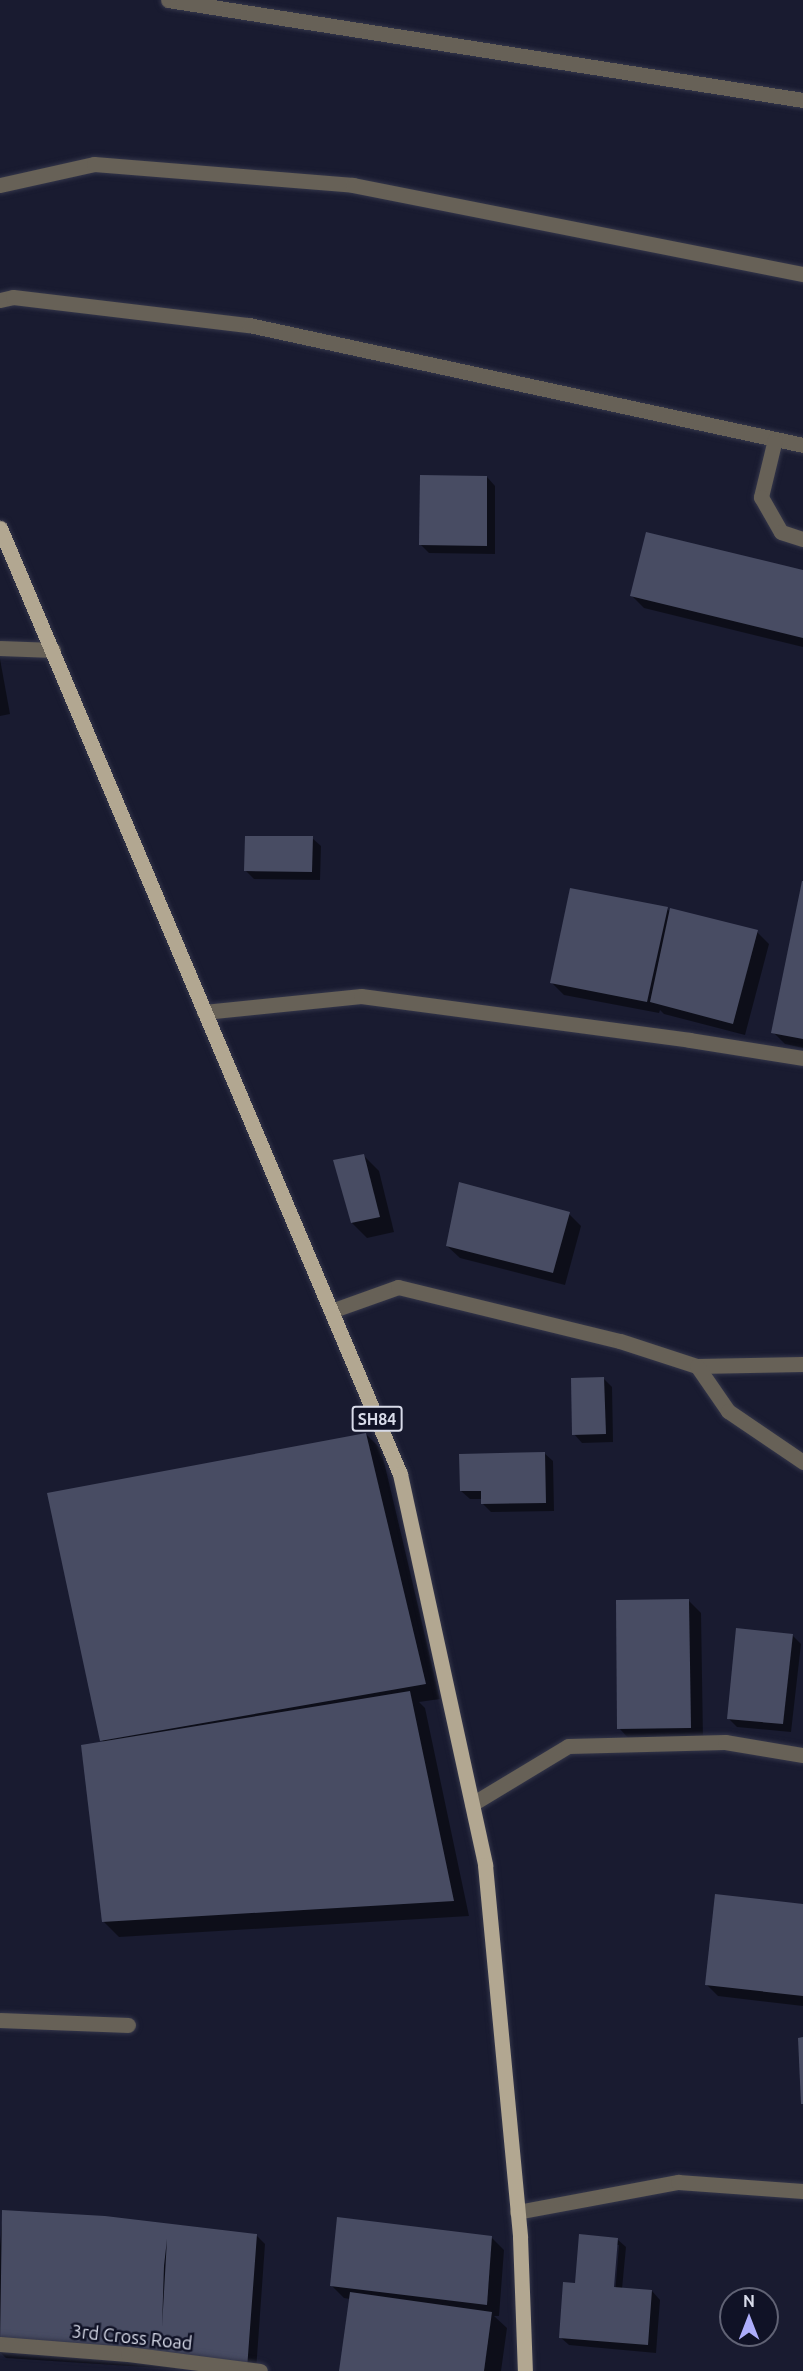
<!DOCTYPE html>
<style>
body{margin:0}
#map{position:relative;width:803px;height:2371px;overflow:hidden;background:#191b30;font-family:Ubuntu,sans-serif}
div>[style]{position:absolute}
[style*='--x']{left:calc(var(--x)*1px);top:calc(var(--y)*1px);width:calc(var(--w)*1px);rotate:calc(var(--a)*1deg)}
.shadow>*{inset:0;background:#0007}
.building>*{inset:0;background:#484c63}
.roads{filter:drop-shadow(0 0 2px #34364a) drop-shadow(0 0 2px #34364a)}
.minor>*{height:15px;margin:-7.5px;padding:0 7.5px;transform-origin:7.5px;border-radius:7.5px;background:#676157}
.major>*{height:15px;margin:-7.5px;padding:0 7.5px;transform-origin:7.5px;border-radius:7.5px;background:#b2a791}
span{translate:-50% -50%;white-space:nowrap;text-align:center;line-height:1.15;-webkit-text-stroke:5px #101226;paint-order:stroke}
.shield-label span{padding:2px 4px;background:#101226;border:2px solid;border-radius:4px;-webkit-text-stroke-width:0}
.shield-label{font-size:16px;color:#d8dbe9;font-weight:700}
.street-label{font-size:18px;color:#d8dbe9}
.north{position:absolute;left:719px;top:2287px;width:60px;height:60px;box-sizing:border-box;background:#101226;border:2px solid #606274;border-radius:50%;rotate:0deg;font-size:16px;font-weight:700;line-height:24px;text-align:center;color:#d8dbe9}
.north::after{content:'';display:block;margin:auto;width:21px;height:27px;background:#aeaefb;clip-path:polygon(50% 0,100% 100%,50% 72%,0 100%)}
</style>
<div id="map">
<div class="shadow">
<div style="clip-path:polygon(487px 477px,495px 486px,495px 554px,429px 553px,421px 545px)"></div>
<div style="clip-path:polygon(803px 572px,803px 647px,644px 608px,631px 595px)"></div>
<div style="clip-path:polygon(0 659px,10px 714px,0 716px)"></div>
<div style="clip-path:polygon(312px 838px,321px 846px,320px 880px,254px 879px,246px 871px)"></div>
<div style="clip-path:polygon(803px 883px,803px 1048px,785px 1044px,773px 1032px)"></div>
<div style="clip-path:polygon(667px 909px,671px 912px,757px 932px,769px 944px,745px 1035px,664px 1014px,660px 1010px,659px 1013px,564px 995px,552px 983px)"></div>
<div style="clip-path:polygon(364px 1156px,379px 1171px,394px 1232px,367px 1238px,352px 1223px)"></div>
<div style="clip-path:polygon(569px 1214px,581px 1226px,565px 1285px,460px 1258px,447px 1246px)"></div>
<div style="clip-path:polygon(603px 1378px,612px 1387px,613px 1442px,582px 1443px,574px 1434px)"></div>
<div style="clip-path:polygon(366px 1434px,381px 1449px,440px 1699px,419px 1702px,425px 1708px,469px 1916px,119px 1937px,103px 1921px,105px 1743px,102px 1740px)"></div>
<div style="clip-path:polygon(544px 1453px,553px 1461px,554px 1511px,491px 1512px,483px 1504px,483px 1499px,470px 1499px,461px 1491px)"></div>
<div style="clip-path:polygon(689px 1601px,701px 1613px,703px 1740px,631px 1741px,619px 1728px)"></div>
<div style="clip-path:polygon(792px 1635px,801px 1644px,791px 1732px,737px 1727px,728px 1718px)"></div>
<div style="clip-path:polygon(803px 1906px,803px 2006px,718px 1996px,706px 1984px)"></div>
<div style="clip-path:polygon(3px 2212px,257px 2236px,265px 2244px,256px 2371px,176px 2364px,175px 2369px,6px 2358px,0 2352px,0 2246px)"></div>
<div style="clip-path:polygon(491px 2237px,504px 2250px,499px 2316px,494px 2316px,507px 2328px,501px 2371px,340px 2371px,350px 2299px,344px 2298px,332px 2286px)"></div>
<div style="clip-path:polygon(evenodd,617px 2239px,626px 2247px,622px 2289px,652px 2291px,660px 2300px,656px 2353px,569px 2345px,560px 2337px,576px 2285px,617px 2239px,616px 2245px,619px 2245px,615px 2294px,612px 2294px,616px 2245px)"></div>
</div>
<div class="building">
<div style="clip-path:polygon(420px 475px,487px 476px,487px 546px,419px 545px)"></div>
<div style="clip-path:polygon(646px 532px,803px 570px,803px 638px,630px 596px)"></div>
<div style="clip-path:polygon(245px 836px,313px 836px,312px 872px,244px 871px)"></div>
<div style="clip-path:polygon(802px 881px,803px 881px,803px 1039px,771px 1033px)"></div>
<div style="clip-path:polygon(570px 888px,668px 907px,647px 1002px,550px 983px)"></div>
<div style="clip-path:polygon(670px 908px,758px 930px,733px 1024px,650px 1002px)"></div>
<div style="clip-path:polygon(364px 1154px,380px 1217px,351px 1223px,333px 1160px)"></div>
<div style="clip-path:polygon(459px 1182px,570px 1212px,553px 1273px,446px 1246px)"></div>
<div style="clip-path:polygon(604px 1377px,606px 1434px,572px 1435px,571px 1378px)"></div>
<div style="clip-path:polygon(366px 1433px,426px 1684px,100px 1741px,47px 1493px)"></div>
<div style="clip-path:polygon(545px 1452px,546px 1503px,481px 1504px,481px 1491px,460px 1491px,459px 1454px)"></div>
<div style="clip-path:polygon(689px 1599px,691px 1728px,617px 1729px,616px 1600px)"></div>
<div style="clip-path:polygon(736px 1628px,793px 1634px,783px 1724px,727px 1719px)"></div>
<div style="clip-path:polygon(410px 1691px,454px 1901px,102px 1922px,81px 1745px)"></div>
<div style="clip-path:polygon(715px 1894px,803px 1904px,803px 1996px,705px 1985px)"></div>
<div style="clip-path:polygon(803px 2037px,803px 2104px,801px 2104px,798px 2038px)"></div>
<div style="clip-path:polygon(evenodd,2px 2210px,105px 2216px,257px 2234px,247px 2369px,0 2344px,2px 2210px,167px 2239px,162px 2327px,164px 2266px,167px 2239px)"></div>
<div style="clip-path:polygon(337px 2217px,492px 2236px,487px 2305px,330px 2286px)"></div>
<div style="clip-path:polygon(579px 2234px,618px 2238px,614px 2287px,652px 2290px,648px 2345px,559px 2338px,563px 2282px,575px 2283px)"></div>
<div style="clip-path:polygon(350px 2292px,492px 2312px,484px 2371px,339px 2371px)"></div>
</div>
<div class="roads">
<div class="minor">
<div style="--x:168;--y:0;--w:643;--a:8.95"></div>
<div style="--x:0;--y:185;--w:96;--a:-12.6"></div>
<div style="--x:94;--y:164;--w:260;--a:4.6"></div>
<div style="--x:353;--y:185;--w:459;--a:11.2"></div>
<div style="--x:0;--y:300;--w:13;--a:-13"></div>
<div style="--x:13;--y:297;--w:238;--a:6.8"></div>
<div style="--x:249;--y:325;--w:567;--a:12.22"></div>
<div style="--x:775;--y:439;--w:60;--a:103.6"></div>
<div style="--x:761;--y:497;--w:40;--a:60.3"></div>
<div style="--x:781;--y:532;--w:23;--a:18"></div>
<div style="--x:0;--y:648;--w:53;--a:2.2"></div>
<div style="--x:204;--y:1012;--w:158;--a:-5.8"></div>
<div style="--x:361;--y:996;--w:332;--a:7.6"></div>
<div style="--x:690;--y:1040;--w:114;--a:9.1"></div>
<div style="--x:331;--y:1311;--w:71;--a:-19.7"></div>
<div style="--x:398;--y:1287;--w:228;--a:13.7"></div>
<div style="--x:620;--y:1341;--w:81;--a:18"></div>
<div style="--x:697;--y:1366;--w:106;--a:-1.1"></div>
<div style="--x:697;--y:1366;--w:55;--a:55.4"></div>
<div style="--x:728;--y:1411;--w:91;--a:34.2"></div>
<div style="--x:472;--y:1804;--w:112;--a:-31.1"></div>
<div style="--x:568;--y:1746;--w:157;--a:-1.5"></div>
<div style="--x:725;--y:1742;--w:79;--a:9.5"></div>
<div style="--x:0;--y:2020;--w:128;--a:2.2"></div>
<div style="--x:517;--y:2212;--w:164;--a:-10.6"></div>
<div style="--x:678;--y:2182;--w:125;--a:4.1"></div>
<div style="--x:0;--y:2344;--w:128;--a:4.5"></div>
<div style="--x:128;--y:2354;--w:133;--a:7.3"></div>
</div>
<div class="major">
<div style="--x:0;--y:528;--w:1027;--a:67.08"></div>
<div style="--x:400;--y:1474;--w:400;--a:77.7"></div>
<div style="--x:485;--y:1865;--w:374;--a:84.6"></div>
<div style="--x:520;--y:2237;--w:134;--a:87.9"></div>
</div>
</div>
<div class="shield-label">
<span style="left:377px;top:1419px">SH84</span>
</div>
<div class="street-label">
<span style="left:132px;top:2337px;rotate:6deg">3rd Cross Road</span>
</div>
<div class="north">N</div>
</div>
